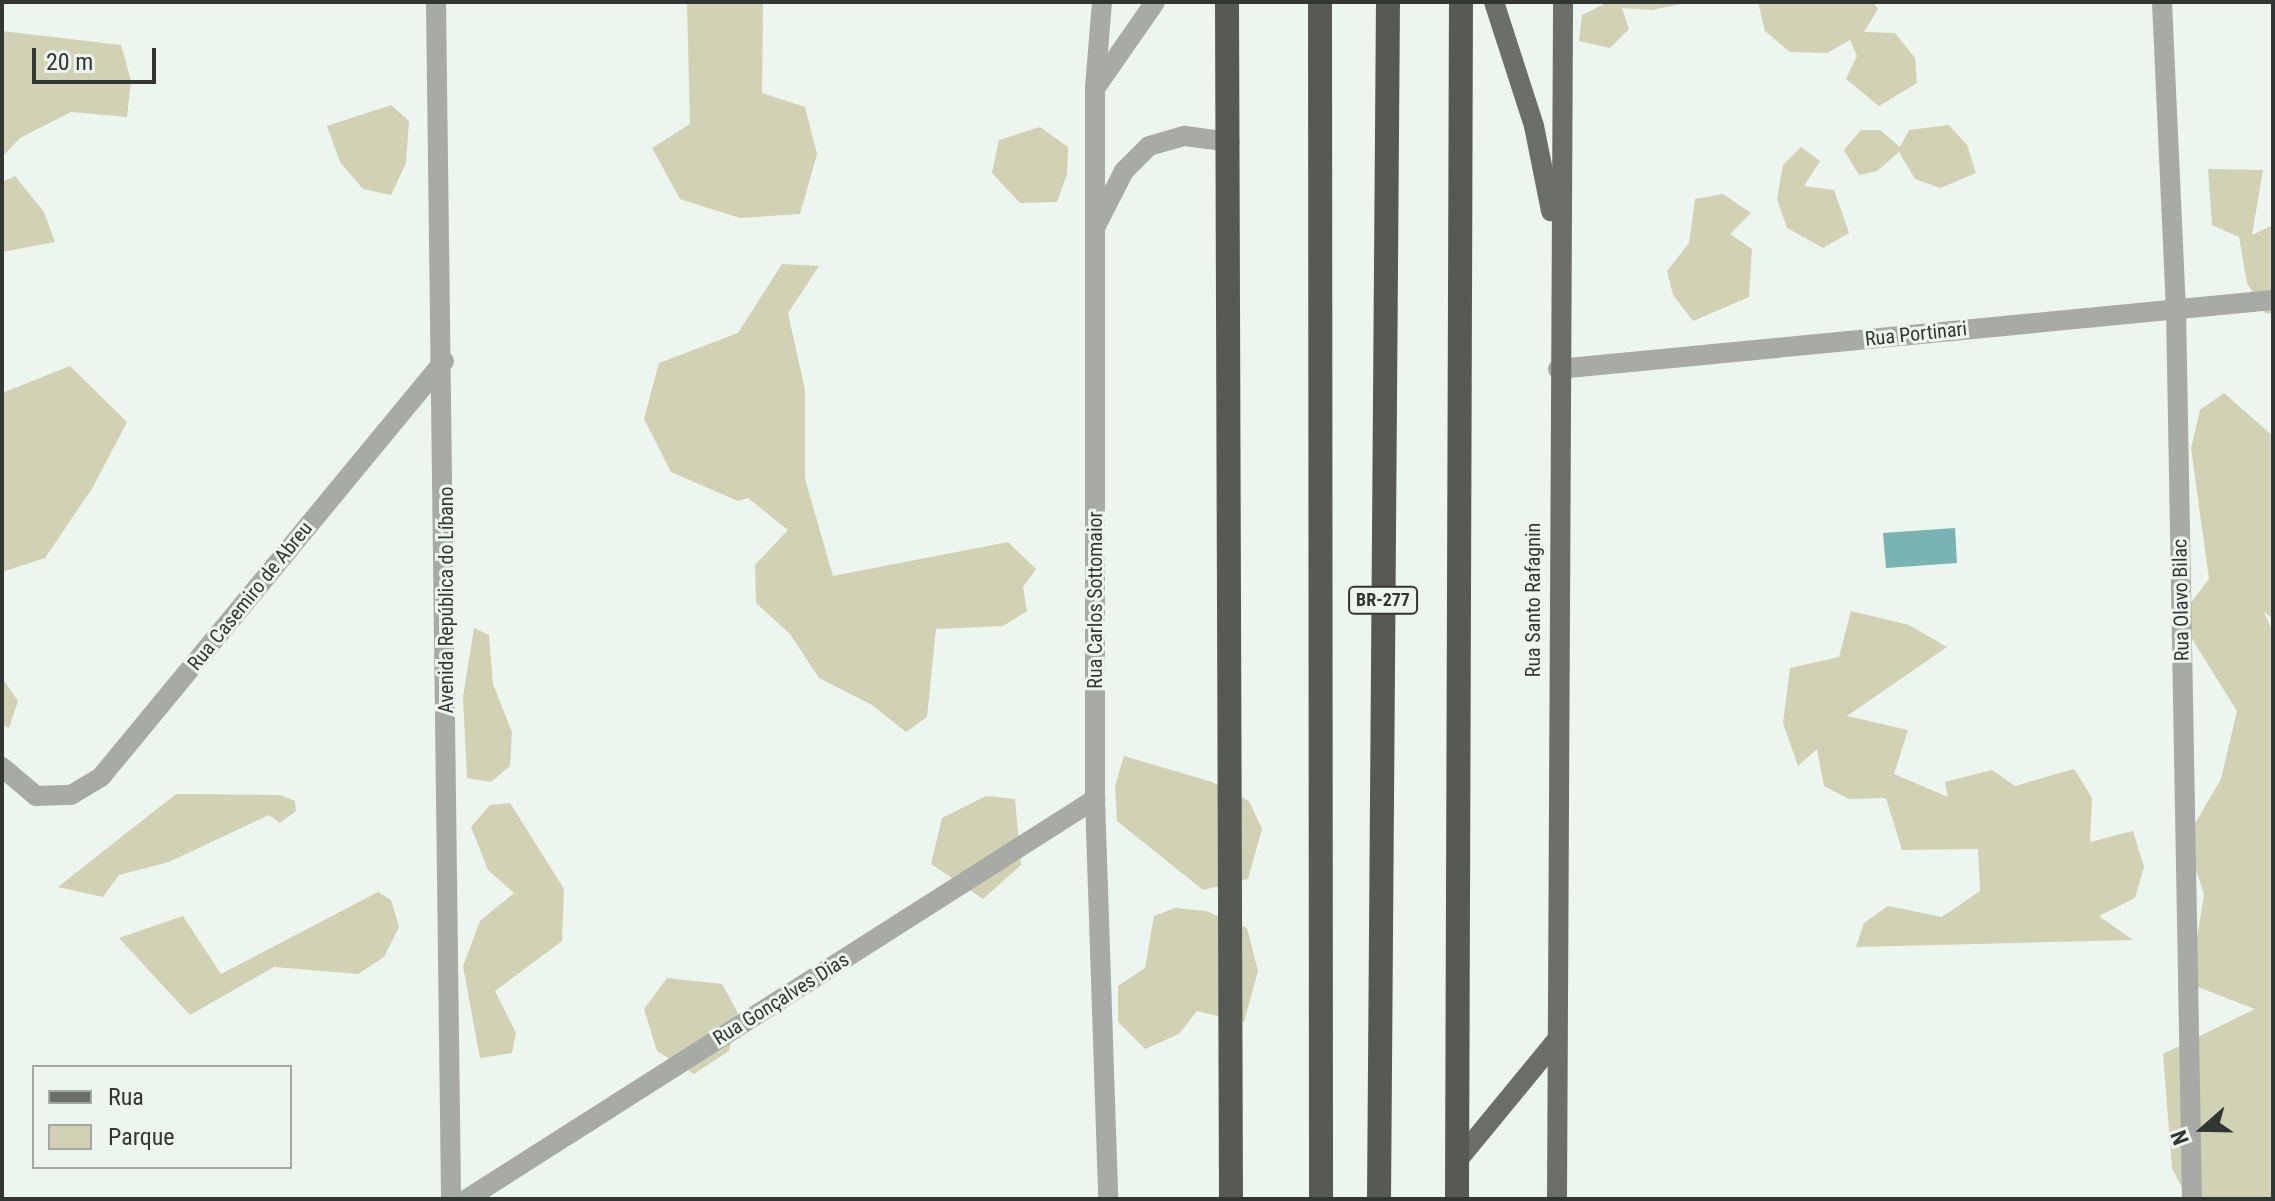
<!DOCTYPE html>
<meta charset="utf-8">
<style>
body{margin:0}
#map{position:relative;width:2275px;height:1201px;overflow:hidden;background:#ecf5ee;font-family:"Roboto Condensed",sans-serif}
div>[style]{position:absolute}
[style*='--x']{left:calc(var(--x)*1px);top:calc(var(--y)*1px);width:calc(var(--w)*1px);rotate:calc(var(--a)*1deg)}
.green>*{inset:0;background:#d1d2b3}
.water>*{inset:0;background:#7ab3b4}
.minor>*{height:20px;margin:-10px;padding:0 10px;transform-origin:10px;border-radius:10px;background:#a8aaa6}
.major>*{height:20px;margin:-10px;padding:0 10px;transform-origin:10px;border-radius:10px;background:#6b6f68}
.highway>*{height:24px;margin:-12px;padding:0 12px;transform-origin:12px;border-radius:12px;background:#565a53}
span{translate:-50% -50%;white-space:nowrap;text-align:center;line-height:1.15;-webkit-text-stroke:6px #ecf5ee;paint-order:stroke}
.shield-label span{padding:2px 6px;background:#ecf5ee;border:2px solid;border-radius:6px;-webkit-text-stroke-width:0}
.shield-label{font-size:18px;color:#333734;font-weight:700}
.street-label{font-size:20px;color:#333734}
.frame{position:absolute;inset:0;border:4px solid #333734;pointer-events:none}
.legend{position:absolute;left:32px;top:1065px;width:260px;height:104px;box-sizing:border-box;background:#ecf5ee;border:2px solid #a2a9a4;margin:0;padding:10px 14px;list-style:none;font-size:24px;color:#333734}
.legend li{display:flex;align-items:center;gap:16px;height:40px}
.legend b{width:40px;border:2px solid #a2a9a4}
.north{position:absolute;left:2163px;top:1089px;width:80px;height:80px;-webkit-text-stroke:6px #ecf5ee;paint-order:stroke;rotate:250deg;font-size:22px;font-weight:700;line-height:32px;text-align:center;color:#333734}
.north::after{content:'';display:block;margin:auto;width:28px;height:36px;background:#333734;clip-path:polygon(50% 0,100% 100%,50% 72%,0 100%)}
.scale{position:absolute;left:32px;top:48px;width:124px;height:36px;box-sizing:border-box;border:4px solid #333734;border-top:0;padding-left:10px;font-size:24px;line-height:28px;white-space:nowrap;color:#333734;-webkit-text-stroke:6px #ecf5ee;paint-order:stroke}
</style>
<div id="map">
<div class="green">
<div style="clip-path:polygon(687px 2px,763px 2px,762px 93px,805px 107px,817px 154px,800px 214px,740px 218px,680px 199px,652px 148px,690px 124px)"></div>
<div style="clip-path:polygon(1608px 2px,1690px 2px,1652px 10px,1622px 8px,1629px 29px,1610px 48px,1579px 41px,1582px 15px)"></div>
<div style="clip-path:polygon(1758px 2px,1873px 2px,1878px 9px,1864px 32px,1895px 33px,1915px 58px,1917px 83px,1879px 106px,1846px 79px,1857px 56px,1850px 40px,1827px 53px,1790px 52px,1765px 31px)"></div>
<div style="clip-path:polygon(2px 31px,121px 45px,131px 81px,127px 117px,71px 112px,20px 138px,2px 157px)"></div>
<div style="clip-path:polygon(391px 105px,409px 121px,406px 163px,391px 195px,363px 189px,340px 162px,327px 126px)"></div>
<div style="clip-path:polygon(1949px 125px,1967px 145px,1976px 173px,1940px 188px,1915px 179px,1899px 152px,1877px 171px,1859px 175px,1844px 150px,1861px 130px,1880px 130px,1900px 147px,1909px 130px)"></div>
<div style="clip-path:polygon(1040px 127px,1068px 147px,1067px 174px,1057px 202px,1020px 203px,992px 173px,999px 140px)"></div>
<div style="clip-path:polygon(1801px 147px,1820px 161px,1804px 186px,1834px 190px,1849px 233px,1823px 248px,1787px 228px,1777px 199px,1783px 165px)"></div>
<div style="clip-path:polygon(2208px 169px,2263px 170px,2252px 235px,2273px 225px,2273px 314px,2265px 313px,2247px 283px,2239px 237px,2212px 225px)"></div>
<div style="clip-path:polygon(15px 176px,44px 212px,55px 242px,2px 252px,2px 182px)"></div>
<div style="clip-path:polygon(1723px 194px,1751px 213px,1730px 234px,1752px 249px,1749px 297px,1693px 321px,1673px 295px,1667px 271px,1689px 243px,1695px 199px)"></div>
<div style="clip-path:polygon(782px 264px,819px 266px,788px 313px,805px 390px,805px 479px,833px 576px,1008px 542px,1036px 569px,1023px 587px,1027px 611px,1003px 626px,936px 629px,927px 717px,906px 732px,872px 705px,819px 678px,790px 634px,756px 603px,755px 565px,788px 530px,748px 498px,738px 501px,671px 472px,644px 419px,659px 363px,738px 333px)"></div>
<div style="clip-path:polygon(70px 366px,127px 422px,93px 487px,45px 558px,2px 572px,2px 393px)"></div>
<div style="clip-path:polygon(2224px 393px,2273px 436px,2273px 619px,2264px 612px,2273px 633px,2273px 1199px,2188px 1199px,2172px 1168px,2163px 1054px,2255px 1009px,2190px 984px,2204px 894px,2186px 839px,2221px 779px,2237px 711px,2179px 618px,2209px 579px,2191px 448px,2200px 410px)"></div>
<div style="clip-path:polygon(1851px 611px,1909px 625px,1947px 647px,1847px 716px,1908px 730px,1894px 774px,1948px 797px,1945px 782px,1992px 770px,2015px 786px,2074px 769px,2092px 798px,2090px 842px,2133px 831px,2144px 867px,2135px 898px,2099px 916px,2133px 940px,1856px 947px,1864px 923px,1888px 906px,1942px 917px,1980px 891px,1978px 849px,1902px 850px,1886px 798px,1849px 799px,1824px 786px,1817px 749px,1798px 766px,1783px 723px,1790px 668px,1839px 657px)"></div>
<div style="clip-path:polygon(474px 628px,489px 635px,493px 684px,512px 732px,510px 766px,491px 782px,467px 778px,463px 697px)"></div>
<div style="clip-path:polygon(2px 678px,18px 701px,9px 728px,2px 725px)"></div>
<div style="clip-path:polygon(1124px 756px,1212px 782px,1249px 801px,1262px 829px,1248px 879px,1203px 890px,1117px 821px,1115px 786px)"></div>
<div style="clip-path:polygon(176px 794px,280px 795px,295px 801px,296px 811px,280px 823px,269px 815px,169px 862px,119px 875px,103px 897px,58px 887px)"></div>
<div style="clip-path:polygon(986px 796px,1015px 799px,1021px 865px,983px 899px,931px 864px,942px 818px)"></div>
<div style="clip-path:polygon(510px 803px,564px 889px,562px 941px,495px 991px,516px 1033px,512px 1053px,480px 1058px,463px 966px,480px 921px,514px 893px,488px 870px,471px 827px,490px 805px)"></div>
<div style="clip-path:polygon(378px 892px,391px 900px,399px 927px,384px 957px,358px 974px,274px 967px,190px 1015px,119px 938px,183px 916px,221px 974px)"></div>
<div style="clip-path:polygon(1175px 908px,1206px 911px,1247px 928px,1258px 971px,1244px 1022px,1197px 1011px,1179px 1034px,1145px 1049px,1118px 1022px,1118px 986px,1145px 968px,1154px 916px)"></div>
<div style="clip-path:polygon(667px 978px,722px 984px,738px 1013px,729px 1051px,694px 1074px,657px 1051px,644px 1009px)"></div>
</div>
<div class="water">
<div style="clip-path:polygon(1955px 528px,1957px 563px,1886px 568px,1883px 533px)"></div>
</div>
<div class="minor">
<div style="--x:436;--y:2;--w:1197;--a:89.28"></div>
<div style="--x:1102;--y:2;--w:86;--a:94.7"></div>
<div style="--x:1095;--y:88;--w:711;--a:90"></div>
<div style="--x:1095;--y:799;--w:400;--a:88.1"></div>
<div style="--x:2162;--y:2;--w:307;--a:87.4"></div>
<div style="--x:2176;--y:309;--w:890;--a:88.97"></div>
<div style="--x:1096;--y:87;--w:103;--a:-55.2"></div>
<div style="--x:1096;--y:226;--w:62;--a:-63"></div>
<div style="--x:1124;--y:171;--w:35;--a:-45"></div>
<div style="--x:1149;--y:146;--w:37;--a:-16"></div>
<div style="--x:1185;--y:136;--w:45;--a:7.6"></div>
<div style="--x:1558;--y:369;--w:718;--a:-5.51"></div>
<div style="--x:2;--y:767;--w:45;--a:40.5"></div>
<div style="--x:36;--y:796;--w:35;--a:-2"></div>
<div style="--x:71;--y:795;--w:35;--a:-31"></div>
<div style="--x:101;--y:777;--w:539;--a:-50.49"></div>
<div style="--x:467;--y:1199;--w:745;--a:-32.49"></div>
</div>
<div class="major">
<div style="--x:1494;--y:2;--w:130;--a:72.1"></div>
<div style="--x:1534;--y:126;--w:87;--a:78.7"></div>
<div style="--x:1458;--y:1160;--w:153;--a:-50.6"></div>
<div style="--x:1557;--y:1199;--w:1197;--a:-89.71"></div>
</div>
<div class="highway">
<div style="--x:1227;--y:2;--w:1197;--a:89.81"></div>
<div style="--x:1320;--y:2;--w:1197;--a:89.95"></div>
<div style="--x:1379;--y:1199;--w:1197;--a:-89.57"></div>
<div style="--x:1457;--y:1199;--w:1197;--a:-89.81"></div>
</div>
<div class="shield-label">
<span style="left:1383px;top:600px">BR-277</span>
</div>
<div class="street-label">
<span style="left:1916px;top:334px;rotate:-6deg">Rua Portinari</span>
<span style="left:250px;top:596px;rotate:-51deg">Rua Casemiro de Abreu</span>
<span style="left:446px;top:600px;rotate:-90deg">Avenida República do Líbano</span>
<span style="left:1095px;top:600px;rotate:-90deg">Rua Carlos Sottomaior</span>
<span style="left:1533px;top:600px;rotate:-90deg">Rua Santo Rafagnin</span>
<span style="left:2181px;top:600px;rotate:-91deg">Rua Olavo Bilac</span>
<span style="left:781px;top:999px;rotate:-32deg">Rua Gonçalves Dias</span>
</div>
<div class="frame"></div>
<ul class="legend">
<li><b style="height:10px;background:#6b6f68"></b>Rua</li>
<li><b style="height:22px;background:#d1d2b3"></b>Parque</li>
</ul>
<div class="north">N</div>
<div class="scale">20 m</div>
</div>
